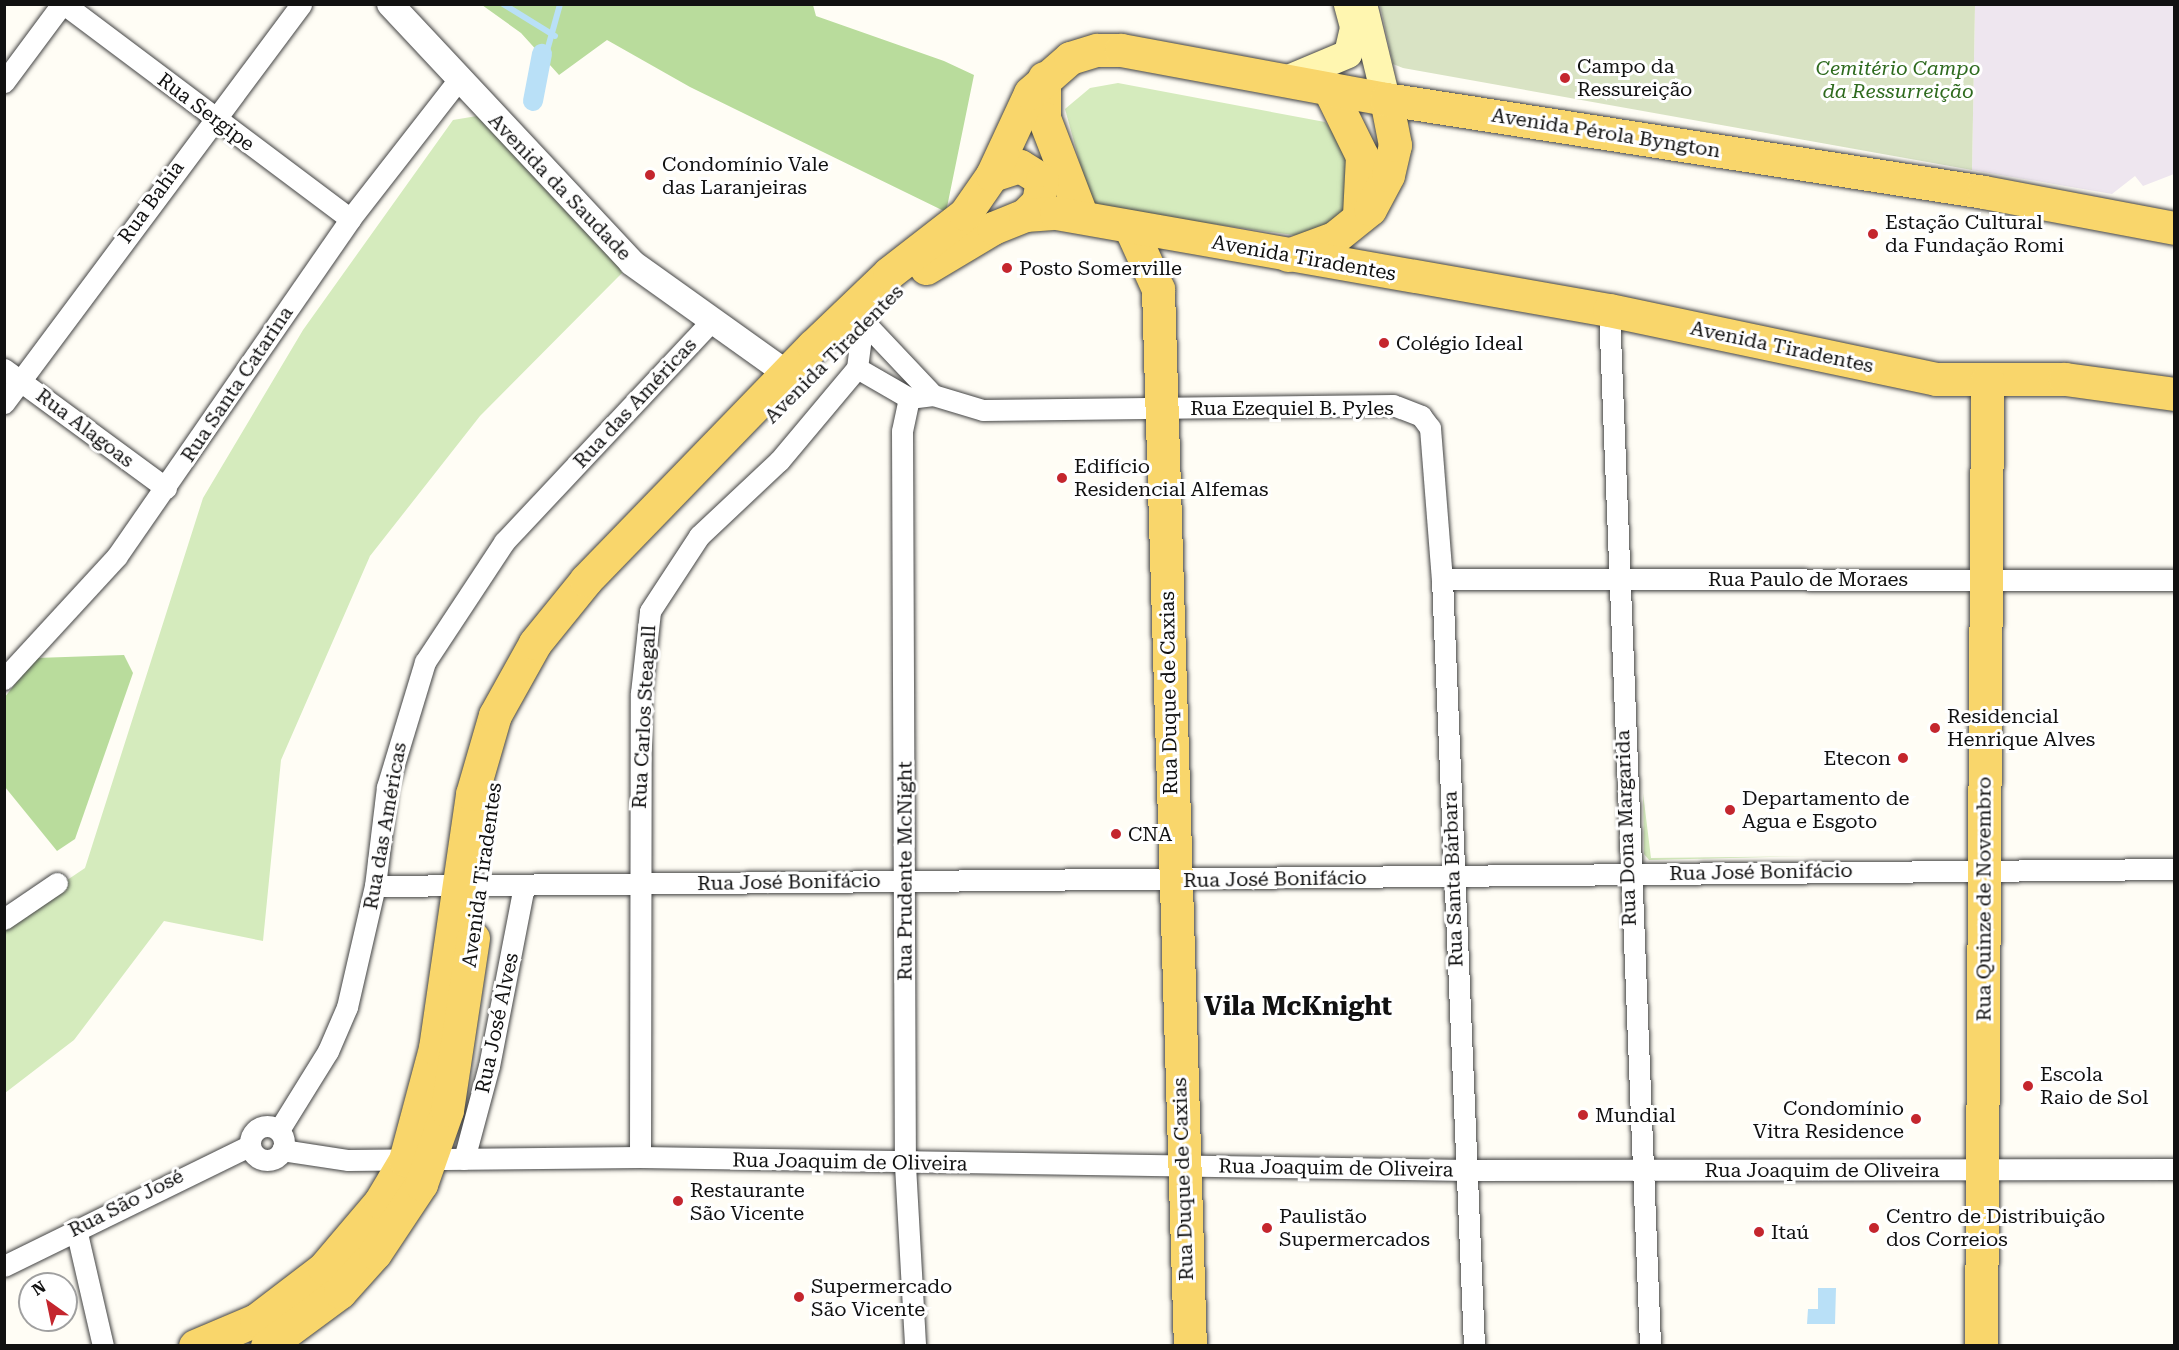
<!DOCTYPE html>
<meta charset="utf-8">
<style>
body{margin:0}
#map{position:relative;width:2179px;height:1350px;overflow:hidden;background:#fffdf5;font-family:"Roboto Serif",serif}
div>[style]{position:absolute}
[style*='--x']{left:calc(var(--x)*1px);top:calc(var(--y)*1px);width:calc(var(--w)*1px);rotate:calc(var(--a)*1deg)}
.industrial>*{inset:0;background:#eee6ef}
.green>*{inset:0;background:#d5ebbd}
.forest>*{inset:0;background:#b9dc9c}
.cemetery>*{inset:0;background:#d9e3c4}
.water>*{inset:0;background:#b9e0f7}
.stream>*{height:6px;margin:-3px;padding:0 3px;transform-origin:3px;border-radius:3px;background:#b9e0f7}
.canal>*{height:20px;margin:-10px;padding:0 10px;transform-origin:10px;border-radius:10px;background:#b9e0f7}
.roads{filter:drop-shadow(0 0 2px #444) drop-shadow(0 0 2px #444)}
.minor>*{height:21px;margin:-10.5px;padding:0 10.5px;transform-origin:10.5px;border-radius:10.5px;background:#fff}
.minor>.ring{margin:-10.5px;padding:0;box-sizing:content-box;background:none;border:21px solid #fff;border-radius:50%}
.tertiary>*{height:26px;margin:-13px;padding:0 13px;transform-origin:13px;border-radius:13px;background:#fff}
.secondary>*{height:28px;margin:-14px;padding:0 14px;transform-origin:14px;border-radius:14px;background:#fff6b0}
.primary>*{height:33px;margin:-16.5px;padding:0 16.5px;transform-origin:16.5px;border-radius:16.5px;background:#f9d66b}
.dots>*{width:16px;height:16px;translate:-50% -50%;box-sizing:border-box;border:3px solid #fff;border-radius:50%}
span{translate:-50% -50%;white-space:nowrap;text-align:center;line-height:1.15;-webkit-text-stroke:6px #fff;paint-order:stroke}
.poi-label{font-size:20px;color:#111}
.left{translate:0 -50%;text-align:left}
.right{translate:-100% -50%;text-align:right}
.park-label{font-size:20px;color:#2f6b1f;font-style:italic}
.street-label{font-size:20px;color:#111}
.district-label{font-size:26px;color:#111;font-weight:700}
.frame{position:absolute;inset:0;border:6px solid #111;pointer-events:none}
.north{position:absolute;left:18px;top:1272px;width:60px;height:60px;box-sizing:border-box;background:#fff;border:2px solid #a0a0a0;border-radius:50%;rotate:327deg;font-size:16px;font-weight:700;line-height:24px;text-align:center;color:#111}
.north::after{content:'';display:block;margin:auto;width:21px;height:27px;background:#c4262e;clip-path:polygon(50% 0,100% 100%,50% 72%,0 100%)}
</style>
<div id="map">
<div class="industrial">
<div style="clip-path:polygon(1975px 5px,2174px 5px,2174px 174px,2143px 186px,2135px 176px,2112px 194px,1972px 170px)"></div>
</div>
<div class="green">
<div style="clip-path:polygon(1118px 83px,1325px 122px,1347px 149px,1357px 184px,1341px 218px,1321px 239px,1092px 207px,1065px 109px,1090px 88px)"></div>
<div style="clip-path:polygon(477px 116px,624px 271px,480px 416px,370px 556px,281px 760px,263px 941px,164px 921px,74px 1040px,5px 1093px,5px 922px,85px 868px,203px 498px,303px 330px,453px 120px)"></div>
<div style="clip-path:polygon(1643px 793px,1651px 858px,1812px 856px,1649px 860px,1644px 854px)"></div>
</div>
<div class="forest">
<div style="clip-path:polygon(482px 5px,813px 5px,816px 16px,944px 61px,974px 75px,946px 212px,690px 87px,607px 40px,559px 75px,521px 33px)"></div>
<div style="clip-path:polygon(124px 655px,133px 673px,75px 839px,57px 851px,5px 787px,4px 698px,36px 658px)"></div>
</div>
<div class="cemetery">
<div style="clip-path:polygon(1380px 5px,1975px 5px,1972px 170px,1403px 68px,1393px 64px)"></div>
</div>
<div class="water">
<div style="clip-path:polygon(1818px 1288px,1836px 1288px,1835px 1324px,1807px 1324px,1808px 1309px,1818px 1309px)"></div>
</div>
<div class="stream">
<div style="--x:503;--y:4;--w:61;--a:31.6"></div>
<div style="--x:533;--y:101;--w:101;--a:-74.4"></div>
</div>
<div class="canal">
<div style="--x:533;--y:101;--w:48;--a:-79.2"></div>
</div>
<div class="roads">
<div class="minor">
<div style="--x:64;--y:4;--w:358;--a:36.9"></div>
<div style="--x:4;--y:82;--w:97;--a:-53.4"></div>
<div style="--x:1609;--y:310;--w:1037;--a:87.73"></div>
<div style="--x:863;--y:321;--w:102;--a:46.6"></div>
<div style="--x:857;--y:368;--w:60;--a:30"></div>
<div style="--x:4;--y:369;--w:201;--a:36.3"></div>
<div style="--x:909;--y:398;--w:24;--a:-7"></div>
<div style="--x:933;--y:395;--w:52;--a:16.7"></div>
<div style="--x:983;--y:410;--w:410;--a:-0.7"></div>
<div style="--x:1393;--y:405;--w:30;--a:21"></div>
<div style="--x:1421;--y:416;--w:15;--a:53"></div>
<div style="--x:1430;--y:428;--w:151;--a:85.5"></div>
<div style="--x:1442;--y:579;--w:768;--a:87.61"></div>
<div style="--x:909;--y:398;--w:34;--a:102"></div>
<div style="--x:902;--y:431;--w:734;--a:89.77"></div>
<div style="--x:905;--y:1165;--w:181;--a:86.8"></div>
<div style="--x:4;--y:403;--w:497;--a:-53.3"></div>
<div style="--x:1442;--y:579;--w:732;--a:0.08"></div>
<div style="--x:4;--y:679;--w:167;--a:-47.4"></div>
<div style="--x:117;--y:556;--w:410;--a:-55.3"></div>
<div style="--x:350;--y:219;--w:177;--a:-52.1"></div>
<div style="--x:375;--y:886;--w:1799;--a:-0.54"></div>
<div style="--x:4;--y:919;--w:64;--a:-34.2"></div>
<div class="ring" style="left:250px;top:1126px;width:13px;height:13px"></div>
<div style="--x:279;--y:1130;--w:93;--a:-58.2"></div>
<div style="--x:328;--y:1051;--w:48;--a:-66.6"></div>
<div style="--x:347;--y:1007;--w:124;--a:-77"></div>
<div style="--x:375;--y:886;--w:100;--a:-83.1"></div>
<div style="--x:387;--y:787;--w:131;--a:-73.1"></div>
<div style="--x:425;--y:662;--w:144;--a:-56.6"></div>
<div style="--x:504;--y:542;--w:301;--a:-46.8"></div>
<div style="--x:282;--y:1150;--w:67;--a:8.6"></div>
<div style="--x:348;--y:1160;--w:292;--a:-0.6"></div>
<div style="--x:640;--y:1157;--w:826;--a:0.9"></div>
<div style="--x:1466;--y:1170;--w:708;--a:-0.08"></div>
<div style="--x:640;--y:1157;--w:464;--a:-89.9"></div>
<div style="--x:641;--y:693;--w:82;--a:-83.7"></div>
<div style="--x:650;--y:611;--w:90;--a:-56.8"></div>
<div style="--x:699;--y:536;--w:110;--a:-43.2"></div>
<div style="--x:779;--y:461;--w:121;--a:-50"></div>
<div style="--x:857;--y:368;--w:47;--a:-82.7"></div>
<div style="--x:464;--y:1159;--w:96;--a:-75"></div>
<div style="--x:489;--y:1066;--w:183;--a:-79"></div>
<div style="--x:76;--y:1229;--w:120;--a:77"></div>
<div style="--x:4;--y:1266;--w:273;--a:-26.1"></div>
</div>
<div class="tertiary">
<div style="--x:390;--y:4;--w:354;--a:46.9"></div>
<div style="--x:632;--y:263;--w:189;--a:35.5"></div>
</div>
<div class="secondary">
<div style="--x:1364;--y:8;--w:94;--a:76.4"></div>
<div style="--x:1291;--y:78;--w:62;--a:-22.8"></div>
<div style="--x:1348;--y:54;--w:28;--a:-77"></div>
<div style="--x:1354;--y:27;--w:24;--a:-105"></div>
</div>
<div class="primary">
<div style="--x:1044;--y:78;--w:40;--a:90"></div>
<div style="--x:1044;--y:118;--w:106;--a:69"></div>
<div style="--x:1329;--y:89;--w:75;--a:63.8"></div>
<div style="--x:1362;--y:156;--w:59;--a:92.9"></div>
<div style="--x:992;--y:175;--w:29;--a:-18"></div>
<div style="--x:1020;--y:166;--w:26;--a:32"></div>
<div style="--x:1042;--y:180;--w:22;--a:100"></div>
<div style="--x:1038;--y:202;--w:18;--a:135"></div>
<div style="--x:1130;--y:227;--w:68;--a:65.7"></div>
<div style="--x:1158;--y:289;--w:1057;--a:88.27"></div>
<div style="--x:1288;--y:255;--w:49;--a:-20.3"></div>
<div style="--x:1334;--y:238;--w:46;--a:-38.9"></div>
<div style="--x:1370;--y:209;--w:38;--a:-62"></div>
<div style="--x:1388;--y:175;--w:31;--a:-77"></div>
<div style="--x:1395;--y:145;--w:47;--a:-101.1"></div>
<div style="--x:926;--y:268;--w:78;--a:-30.8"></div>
<div style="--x:993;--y:228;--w:35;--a:-22"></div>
<div style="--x:1025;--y:215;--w:31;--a:-4"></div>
<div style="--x:1056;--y:213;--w:561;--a:9.95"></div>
<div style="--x:1609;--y:310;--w:334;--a:11.9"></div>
<div style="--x:1936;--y:379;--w:129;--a:0"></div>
<div style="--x:2065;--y:379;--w:110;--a:7.8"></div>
<div style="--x:195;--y:1346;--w:66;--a:-23.1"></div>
<div style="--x:256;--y:1320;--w:86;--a:-37.4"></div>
<div style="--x:324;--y:1268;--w:87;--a:-49.7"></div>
<div style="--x:380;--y:1202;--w:49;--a:-59.2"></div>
<div style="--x:405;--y:1160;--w:116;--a:-75"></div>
<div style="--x:435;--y:1048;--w:257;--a:-81.7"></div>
<div style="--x:472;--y:794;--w:82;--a:-73.8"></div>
<div style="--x:495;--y:715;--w:82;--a:-60.9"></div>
<div style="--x:535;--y:643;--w:81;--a:-51"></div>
<div style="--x:586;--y:580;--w:326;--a:-45.9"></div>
<div style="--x:813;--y:346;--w:105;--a:-43.8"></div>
<div style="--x:889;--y:273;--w:96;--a:-37.8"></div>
<div style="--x:965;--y:214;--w:47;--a:-55.3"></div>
<div style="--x:992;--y:175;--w:90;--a:-65.1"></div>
<div style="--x:1030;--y:93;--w:53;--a:-41.2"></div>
<div style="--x:1070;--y:58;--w:28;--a:-17"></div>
<div style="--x:1097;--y:50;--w:24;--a:0"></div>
<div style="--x:1121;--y:50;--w:269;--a:10.5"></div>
<div style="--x:1386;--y:99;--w:605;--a:8.84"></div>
<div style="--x:1984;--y:192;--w:193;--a:10.7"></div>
<div style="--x:267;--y:1346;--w:91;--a:-36.5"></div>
<div style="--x:340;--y:1292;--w:52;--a:-48.1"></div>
<div style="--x:375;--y:1253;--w:83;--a:-56.3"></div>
<div style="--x:421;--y:1184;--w:78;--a:-70.6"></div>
<div style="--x:447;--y:1110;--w:174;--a:-81.4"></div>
<div style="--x:1981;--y:1346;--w:966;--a:-89.64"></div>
</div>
</div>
<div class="dots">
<div style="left:1565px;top:78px;background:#c4262e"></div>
<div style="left:650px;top:175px;background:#c4262e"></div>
<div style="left:1873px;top:234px;background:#c4262e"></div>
<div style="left:1007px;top:268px;background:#c4262e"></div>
<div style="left:1384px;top:343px;background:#c4262e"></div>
<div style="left:1062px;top:478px;background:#c4262e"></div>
<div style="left:1935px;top:728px;background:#c4262e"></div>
<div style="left:1903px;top:758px;background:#c4262e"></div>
<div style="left:1730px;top:810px;background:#c4262e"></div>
<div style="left:1116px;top:834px;background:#c4262e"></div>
<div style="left:2028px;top:1086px;background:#c4262e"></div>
<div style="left:1583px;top:1115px;background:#c4262e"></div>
<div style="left:1916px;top:1119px;background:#c4262e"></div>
<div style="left:678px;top:1201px;background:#c4262e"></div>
<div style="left:1267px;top:1228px;background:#c4262e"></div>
<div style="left:1874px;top:1228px;background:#c4262e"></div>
<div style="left:1759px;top:1232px;background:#c4262e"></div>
<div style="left:799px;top:1297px;background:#c4262e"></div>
</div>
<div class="poi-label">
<span class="left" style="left:1577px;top:78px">Campo da<br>Ressureição</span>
<span class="left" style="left:662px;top:176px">Condomínio Vale<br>das Laranjeiras</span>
<span class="left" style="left:1885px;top:234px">Estação Cultural<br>da Fundação Romi</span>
<span class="left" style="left:1019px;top:268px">Posto Somerville</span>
<span class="left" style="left:1396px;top:343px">Colégio Ideal</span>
<span class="left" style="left:1074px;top:478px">Edifício<br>Residencial Alfemas</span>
<span class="left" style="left:1947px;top:728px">Residencial<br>Henrique Alves</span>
<span class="right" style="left:1891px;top:758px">Etecon</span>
<span class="left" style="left:1742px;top:810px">Departamento de<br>Agua e Esgoto</span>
<span class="left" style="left:1128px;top:834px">CNA</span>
<span class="left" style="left:2040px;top:1086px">Escola<br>Raio de Sol</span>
<span class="right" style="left:1904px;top:1120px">Condomínio<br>Vitra Residence</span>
<span class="left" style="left:1595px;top:1115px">Mundial</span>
<span class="left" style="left:690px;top:1202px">Restaurante<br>São Vicente</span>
<span class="left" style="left:1279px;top:1228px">Paulistão<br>Supermercados</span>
<span class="left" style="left:1886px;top:1228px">Centro de Distribuição<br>dos Correios</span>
<span class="left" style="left:1771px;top:1232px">Itaú</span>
<span class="left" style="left:811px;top:1298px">Supermercado<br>São Vicente</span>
</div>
<div class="park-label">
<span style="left:1898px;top:80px">Cemitério Campo<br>da Ressurreição</span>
</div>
<div class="street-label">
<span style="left:206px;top:112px;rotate:37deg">Rua Sergipe</span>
<span style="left:1606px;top:133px;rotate:9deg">Avenida Pérola Byngton</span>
<span style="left:560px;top:187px;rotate:46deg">Avenida da Saudade</span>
<span style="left:151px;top:202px;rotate:-54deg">Rua Bahia</span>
<span style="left:1304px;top:258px;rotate:10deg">Avenida Tiradentes</span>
<span style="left:1782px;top:347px;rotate:12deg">Avenida Tiradentes</span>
<span style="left:834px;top:354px;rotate:-45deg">Avenida Tiradentes</span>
<span style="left:237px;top:384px;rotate:-56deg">Rua Santa Catarina</span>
<span style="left:635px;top:403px;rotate:-47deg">Rua das Américas</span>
<span style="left:1292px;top:408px">Rua Ezequiel B. Pyles</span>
<span style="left:85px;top:428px;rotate:37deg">Rua Alagoas</span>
<span style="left:1808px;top:579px">Rua Paulo de Moraes</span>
<span style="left:1169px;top:693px;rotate:-91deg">Rua Duque de Caxias</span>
<span style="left:644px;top:717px;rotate:-87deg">Rua Carlos Steagall</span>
<span style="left:385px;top:826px;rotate:-80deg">Rua das Américas</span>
<span style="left:1626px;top:828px;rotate:-92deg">Rua Dona Margarida</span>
<span style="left:905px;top:871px;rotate:-90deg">Rua Prudente McNight</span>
<span style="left:1761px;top:872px;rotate:-1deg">Rua José Bonifácio</span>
<span style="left:482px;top:875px;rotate:-82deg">Avenida Tiradentes</span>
<span style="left:1275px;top:879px;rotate:-1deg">Rua José Bonifácio</span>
<span style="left:1453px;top:879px;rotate:-92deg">Rua Santa Bárbara</span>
<span style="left:789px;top:882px;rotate:-1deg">Rua José Bonifácio</span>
<span style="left:1984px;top:899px;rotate:-90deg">Rua Quinze de Novembro</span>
<span style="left:497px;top:1023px;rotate:-78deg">Rua José Alves</span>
<span style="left:850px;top:1162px;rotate:1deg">Rua Joaquim de Oliveira</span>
<span style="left:1336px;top:1168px;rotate:1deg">Rua Joaquim de Oliveira</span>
<span style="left:1822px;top:1170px">Rua Joaquim de Oliveira</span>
<span style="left:1183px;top:1179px;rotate:-92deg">Rua Duque de Caxias</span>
<span style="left:126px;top:1203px;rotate:-27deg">Rua São José</span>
</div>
<div class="district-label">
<span style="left:1298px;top:1007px">Vila McKnight</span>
</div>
<div class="frame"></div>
<div class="north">N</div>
</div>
